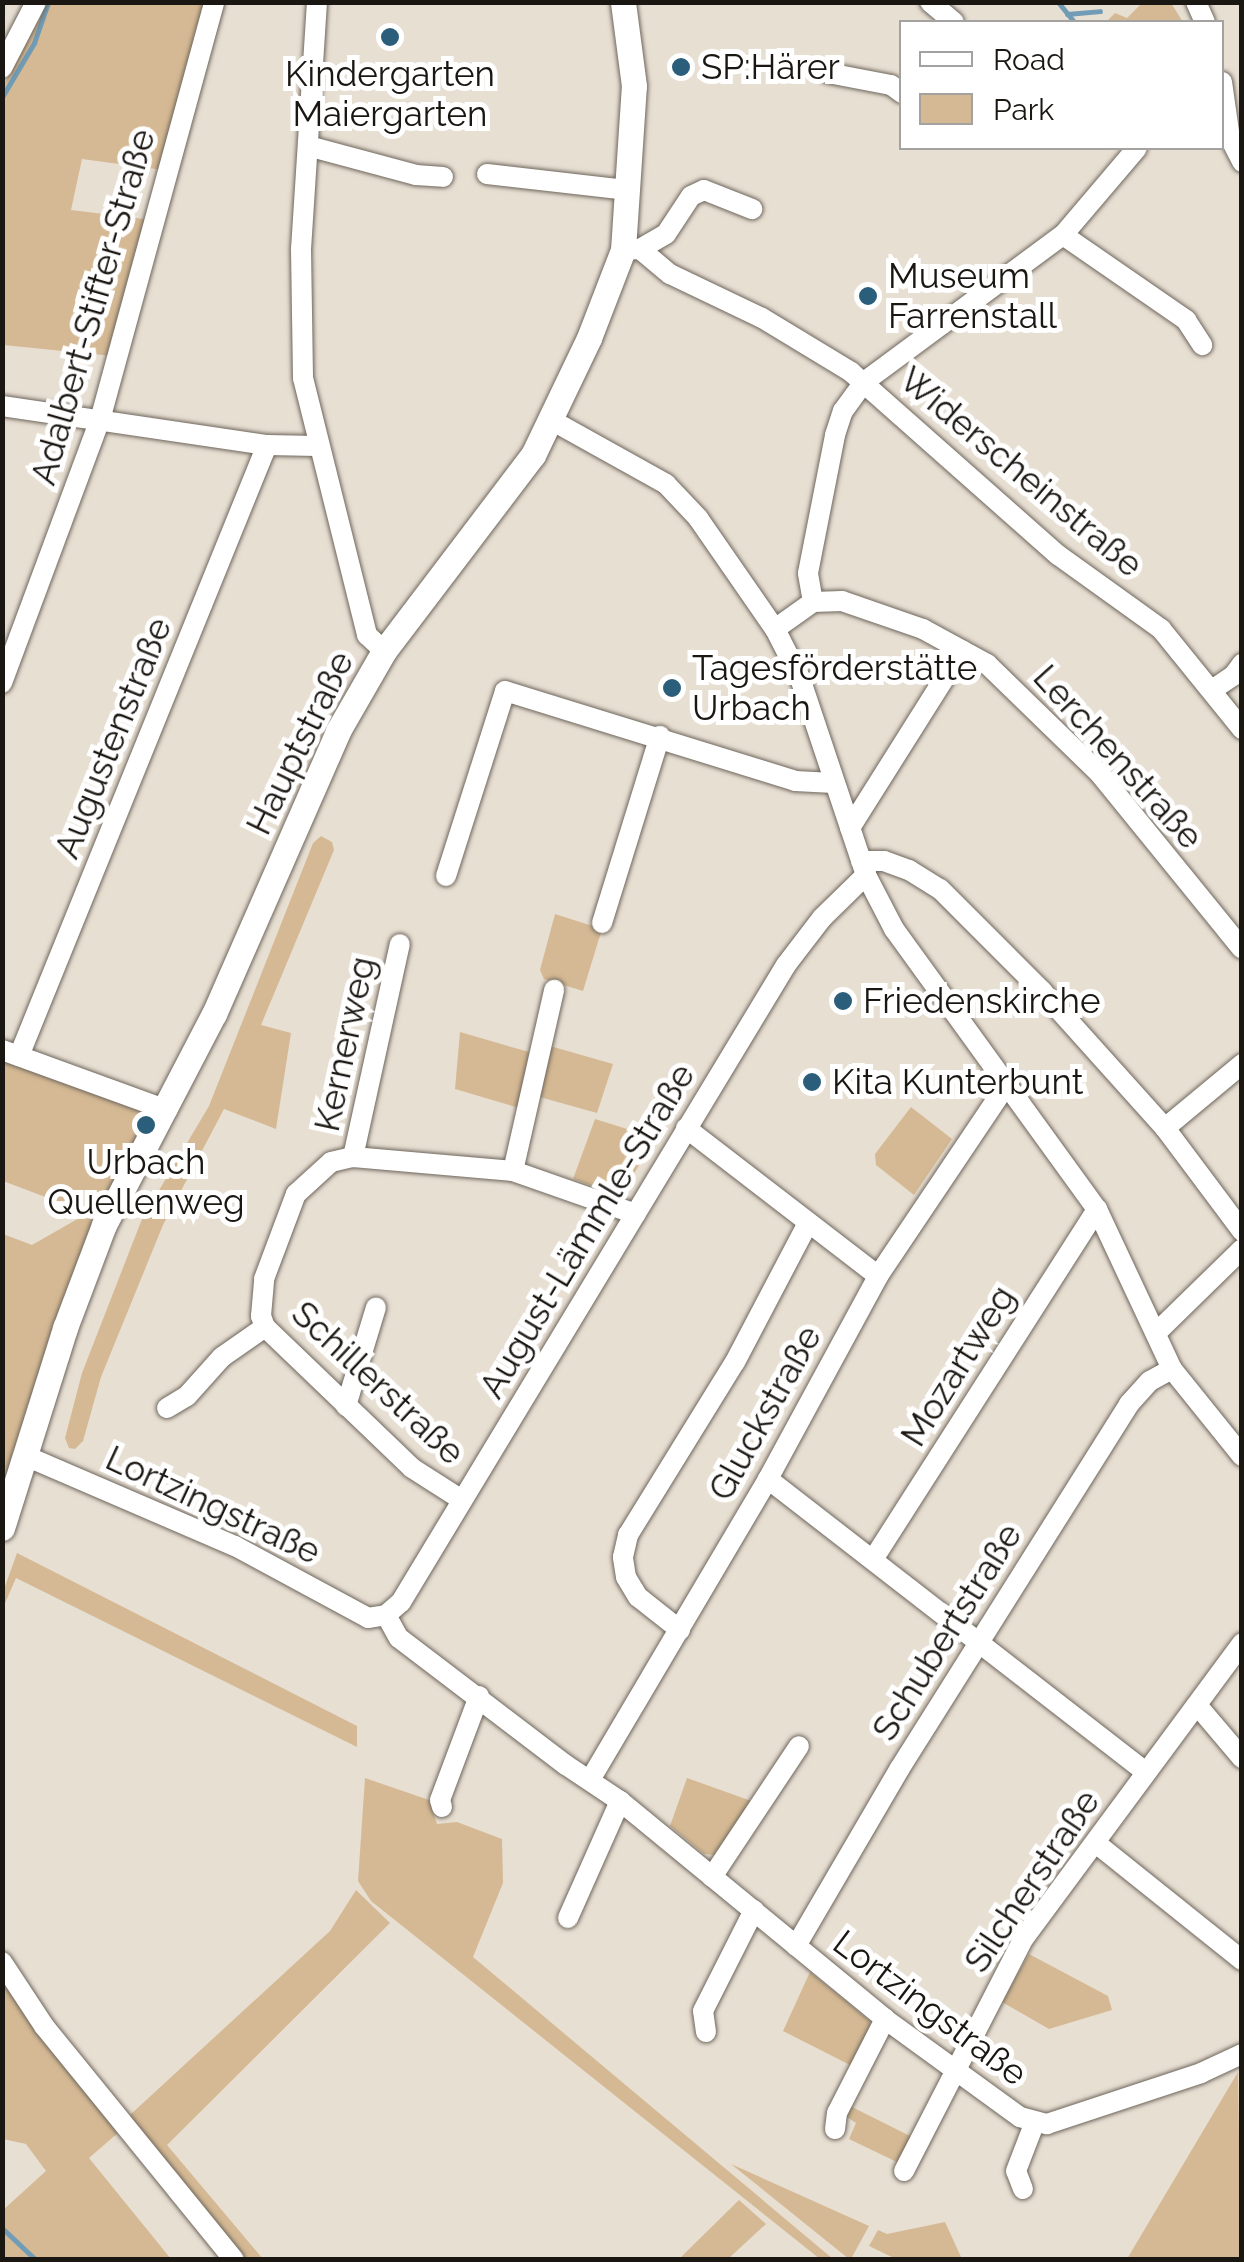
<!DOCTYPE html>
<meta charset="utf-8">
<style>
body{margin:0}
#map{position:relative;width:1244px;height:2262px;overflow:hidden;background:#e8dfd3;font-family:Raleway,sans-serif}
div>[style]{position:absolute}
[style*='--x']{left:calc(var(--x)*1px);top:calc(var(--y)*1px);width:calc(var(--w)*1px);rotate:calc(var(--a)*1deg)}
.green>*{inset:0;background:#d5b994}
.stream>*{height:5px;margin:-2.5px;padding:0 2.5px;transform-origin:2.5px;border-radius:2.5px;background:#719cb6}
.roads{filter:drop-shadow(0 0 2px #6e665c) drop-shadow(0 0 2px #6e665c)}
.minor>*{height:20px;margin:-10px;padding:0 10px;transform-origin:10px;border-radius:10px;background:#fff}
.tertiary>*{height:25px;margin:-12.5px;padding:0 12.5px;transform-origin:12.5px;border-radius:12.5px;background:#fff}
.dots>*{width:28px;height:28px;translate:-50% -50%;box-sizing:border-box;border:5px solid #fff;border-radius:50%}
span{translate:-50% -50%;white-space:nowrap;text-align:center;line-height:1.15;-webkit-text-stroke:10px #fff;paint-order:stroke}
.poi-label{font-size:35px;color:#1a1612}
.left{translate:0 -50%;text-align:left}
.street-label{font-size:35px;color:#1a1612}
.frame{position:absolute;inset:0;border:5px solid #1a1612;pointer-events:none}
.legend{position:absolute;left:899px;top:20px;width:325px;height:130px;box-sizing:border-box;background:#fff;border:2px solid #a3a2a0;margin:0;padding:12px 18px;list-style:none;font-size:30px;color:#1a1612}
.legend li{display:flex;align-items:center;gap:20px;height:50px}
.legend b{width:50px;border:2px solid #a3a2a0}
</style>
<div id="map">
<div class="green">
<div style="clip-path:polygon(43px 3px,218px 3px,163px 170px,82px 159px,71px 210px,152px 220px,113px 356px,3px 345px,3px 86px,29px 39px)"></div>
<div style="clip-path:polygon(1142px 3px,1171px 3px,1183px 22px,1106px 22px,1115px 13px,1127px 18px)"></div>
<div style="clip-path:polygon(321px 836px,332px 842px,334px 850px,261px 1025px,291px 1033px,276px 1129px,224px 1109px,163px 1225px,101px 1377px,83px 1441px,75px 1449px,69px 1448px,65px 1438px,82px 1373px,142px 1219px,209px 1106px,313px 843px)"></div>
<div style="clip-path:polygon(555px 914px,602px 929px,583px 991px,544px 979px,540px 970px)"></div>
<div style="clip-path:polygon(460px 1032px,529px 1052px,519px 1108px,455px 1089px)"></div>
<div style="clip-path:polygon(550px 1046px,613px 1064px,597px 1113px,536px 1096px)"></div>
<div style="clip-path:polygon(3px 1057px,155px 1112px,97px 1213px,82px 1217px,97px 1221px,3px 1506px,3px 1234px,32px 1245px,81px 1217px,80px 1210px,3px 1181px)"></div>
<div style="clip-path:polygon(911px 1107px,952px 1139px,914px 1195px,876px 1165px,875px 1154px)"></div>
<div style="clip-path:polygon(595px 1119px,656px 1138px,625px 1188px,615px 1194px,573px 1179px)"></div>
<div style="clip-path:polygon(17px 1553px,357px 1726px,357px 1747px,16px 1578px,3px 1608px,3px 1592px)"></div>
<div style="clip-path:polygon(365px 1778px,429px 1800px,437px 1824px,457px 1822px,502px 1839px,503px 1883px,473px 1957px,833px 2259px,820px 2259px,371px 1901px,358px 1881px)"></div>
<div style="clip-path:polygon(687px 1778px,757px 1803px,715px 1855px,704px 1854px,670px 1826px)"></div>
<div style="clip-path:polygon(356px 1890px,390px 1923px,167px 2145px,263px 2259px,242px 2259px,129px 2120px,131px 2114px,330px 1931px)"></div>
<div style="clip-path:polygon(1029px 1954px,1108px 1996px,1112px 2010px,1049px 2029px,1002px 2002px)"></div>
<div style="clip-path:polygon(810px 1972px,869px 2020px,871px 2029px,852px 2066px,783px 2031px)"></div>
<div style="clip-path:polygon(2px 1976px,119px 2132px,89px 2158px,171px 2259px,3px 2259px,3px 2210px,46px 2171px,26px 2144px,3px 2139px)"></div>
<div style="clip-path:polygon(1238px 2072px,1241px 2259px,1127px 2259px)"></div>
<div style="clip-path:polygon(848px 2105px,914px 2138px,901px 2164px,849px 2139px,856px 2123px,844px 2115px)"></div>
<div style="clip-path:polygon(731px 2164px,869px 2226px,851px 2259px,849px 2259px)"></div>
<div style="clip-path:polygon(739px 2200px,766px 2224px,728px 2259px,679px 2259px)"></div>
<div style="clip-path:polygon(945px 2222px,962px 2259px,896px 2259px,869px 2246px,878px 2230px,887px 2234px)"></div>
</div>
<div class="stream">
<div style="--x:1058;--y:2;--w:26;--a:51"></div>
<div style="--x:1067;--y:14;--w:33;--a:-5"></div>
<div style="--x:1241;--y:85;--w:1;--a:0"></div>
<div style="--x:2;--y:97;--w:63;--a:-59.3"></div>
<div style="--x:34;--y:43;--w:43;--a:-71.1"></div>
<div style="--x:2;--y:2228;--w:47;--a:43.3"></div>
</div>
<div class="roads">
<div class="minor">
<div style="--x:317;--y:2;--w:248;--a:93.7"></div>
<div style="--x:301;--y:249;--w:129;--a:89.1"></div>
<div style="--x:303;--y:378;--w:265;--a:76"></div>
<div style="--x:367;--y:635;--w:23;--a:43"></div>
<div style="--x:930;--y:2;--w:31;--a:40"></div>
<div style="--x:1196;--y:2;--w:22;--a:66"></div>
<div style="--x:2;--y:68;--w:74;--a:-62.7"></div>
<div style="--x:828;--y:73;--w:64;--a:10.8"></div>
<div style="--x:891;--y:85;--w:14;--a:36"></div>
<div style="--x:1222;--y:82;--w:57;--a:81.9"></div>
<div style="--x:1230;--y:138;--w:27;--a:63"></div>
<div style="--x:308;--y:146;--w:112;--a:15"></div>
<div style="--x:416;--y:175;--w:27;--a:4"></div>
<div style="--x:487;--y:174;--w:142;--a:6.5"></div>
<div style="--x:1063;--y:235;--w:150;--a:34.6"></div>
<div style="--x:1186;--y:320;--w:30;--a:57"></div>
<div style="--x:640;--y:249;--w:30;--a:-30"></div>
<div style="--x:666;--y:234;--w:45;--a:-56.7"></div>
<div style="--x:691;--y:196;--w:14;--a:-25"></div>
<div style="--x:704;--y:190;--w:52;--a:21.6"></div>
<div style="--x:623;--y:250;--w:17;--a:-3"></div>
<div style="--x:640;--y:249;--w:39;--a:40"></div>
<div style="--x:670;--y:274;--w:102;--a:25.6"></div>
<div style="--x:762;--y:318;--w:104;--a:31.2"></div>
<div style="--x:851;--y:372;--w:276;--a:41.5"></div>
<div style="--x:1058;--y:555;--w:127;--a:35.7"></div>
<div style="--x:1161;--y:629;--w:129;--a:51"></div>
<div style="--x:2;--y:406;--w:268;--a:8.4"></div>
<div style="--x:267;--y:445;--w:50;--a:1.1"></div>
<div style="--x:553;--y:421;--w:129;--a:29.1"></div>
<div style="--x:666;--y:484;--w:47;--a:46.7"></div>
<div style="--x:698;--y:518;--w:135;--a:55.3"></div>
<div style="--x:775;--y:629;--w:55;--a:63"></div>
<div style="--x:800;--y:678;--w:208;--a:71.5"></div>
<div style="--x:866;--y:875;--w:61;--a:62.6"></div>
<div style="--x:894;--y:929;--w:346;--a:54.1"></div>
<div style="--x:1097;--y:1209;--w:177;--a:64.9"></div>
<div style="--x:1172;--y:1369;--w:112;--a:51.2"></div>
<div style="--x:813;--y:602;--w:29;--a:-2"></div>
<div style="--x:842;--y:601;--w:86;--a:19.1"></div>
<div style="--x:923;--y:629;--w:73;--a:28.7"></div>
<div style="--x:987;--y:664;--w:158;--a:44.2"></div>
<div style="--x:1100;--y:774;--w:225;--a:50.9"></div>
<div style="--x:775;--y:629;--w:47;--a:-35.4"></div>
<div style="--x:813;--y:602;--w:29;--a:-100"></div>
<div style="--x:808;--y:573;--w:141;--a:-78.9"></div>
<div style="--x:835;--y:435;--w:25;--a:-72"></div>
<div style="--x:843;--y:411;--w:36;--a:-54"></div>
<div style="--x:864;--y:382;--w:247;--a:-36.5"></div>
<div style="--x:1063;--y:235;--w:114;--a:-49.6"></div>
<div style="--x:2;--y:683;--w:281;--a:-69.6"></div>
<div style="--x:100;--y:420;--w:433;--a:-74.7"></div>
<div style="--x:1212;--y:690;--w:27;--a:-34"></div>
<div style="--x:1234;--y:675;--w:14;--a:-54"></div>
<div style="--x:850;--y:828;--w:210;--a:-57.8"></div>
<div style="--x:861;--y:861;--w:23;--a:0"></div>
<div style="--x:884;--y:861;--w:27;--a:20"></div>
<div style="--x:909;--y:870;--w:36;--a:32"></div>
<div style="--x:940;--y:889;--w:144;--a:45"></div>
<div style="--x:1042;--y:991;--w:184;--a:48.1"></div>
<div style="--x:1165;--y:1128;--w:129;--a:53.2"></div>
<div style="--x:446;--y:876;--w:194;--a:-72.3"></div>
<div style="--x:505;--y:691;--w:304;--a:17.2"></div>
<div style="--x:795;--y:781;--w:39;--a:3"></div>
<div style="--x:602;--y:923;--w:196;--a:-72.8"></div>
<div style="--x:2;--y:1050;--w:176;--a:20"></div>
<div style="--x:19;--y:1056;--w:659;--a:-67.91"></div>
<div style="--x:686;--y:1128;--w:242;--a:37.6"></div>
<div style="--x:1165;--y:1128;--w:100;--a:-39.7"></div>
<div style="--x:353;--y:1157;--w:218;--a:-77.6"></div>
<div style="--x:513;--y:1171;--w:186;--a:-77.2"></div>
<div style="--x:1157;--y:1332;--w:119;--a:-44.3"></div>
<div style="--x:346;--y:1406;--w:103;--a:-73.1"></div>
<div style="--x:167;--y:1408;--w:23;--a:-31"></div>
<div style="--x:187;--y:1396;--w:52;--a:-48.1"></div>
<div style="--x:222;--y:1357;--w:52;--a:-34.9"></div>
<div style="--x:28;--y:1457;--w:225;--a:23.3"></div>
<div style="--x:235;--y:1546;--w:151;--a:28.4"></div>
<div style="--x:768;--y:1479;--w:478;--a:37.8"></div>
<div style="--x:462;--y:1500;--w:59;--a:-147.4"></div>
<div style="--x:412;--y:1468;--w:204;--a:-136.2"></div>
<div style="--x:265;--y:1327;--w:12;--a:-110"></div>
<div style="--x:261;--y:1316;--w:37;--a:-85"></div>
<div style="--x:264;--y:1279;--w:91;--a:-69.4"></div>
<div style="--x:296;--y:1194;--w:47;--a:-42.4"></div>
<div style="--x:331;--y:1162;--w:23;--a:-13"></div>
<div style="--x:353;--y:1157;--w:161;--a:5"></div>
<div style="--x:513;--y:1171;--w:130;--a:19.3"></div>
<div style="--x:874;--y:1558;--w:414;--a:-57.4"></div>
<div style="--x:386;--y:1615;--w:26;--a:61"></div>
<div style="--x:399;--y:1638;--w:210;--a:37.3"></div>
<div style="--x:566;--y:1765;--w:65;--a:33.7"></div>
<div style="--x:620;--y:1801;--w:343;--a:39.4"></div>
<div style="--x:885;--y:2019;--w:167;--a:36"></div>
<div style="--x:1020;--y:2117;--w:28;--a:15"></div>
<div style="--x:1047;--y:2124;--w:162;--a:-18.3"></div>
<div style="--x:1201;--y:2073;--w:45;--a:-24.9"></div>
<div style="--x:368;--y:1618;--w:18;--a:-9"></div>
<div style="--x:386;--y:1615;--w:20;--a:-41"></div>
<div style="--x:401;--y:1602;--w:744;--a:-58.85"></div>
<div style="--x:786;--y:965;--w:59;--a:-52.5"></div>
<div style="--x:822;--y:918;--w:62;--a:-44.3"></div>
<div style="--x:680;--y:1630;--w:53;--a:-141.8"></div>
<div style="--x:638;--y:1597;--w:23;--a:-121"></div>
<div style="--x:626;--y:1577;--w:20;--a:-99"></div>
<div style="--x:623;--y:1557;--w:23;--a:-77"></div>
<div style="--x:628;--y:1535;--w:203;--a:-58.3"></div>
<div style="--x:735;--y:1362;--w:157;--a:-62.3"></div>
<div style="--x:1197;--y:1705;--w:70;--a:49.7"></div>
<div style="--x:590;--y:1780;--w:350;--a:-59.4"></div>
<div style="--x:768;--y:1479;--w:231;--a:-61.5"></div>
<div style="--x:878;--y:1276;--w:231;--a:-56.1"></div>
<div style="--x:442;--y:1807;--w:7;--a:-106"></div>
<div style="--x:440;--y:1800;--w:111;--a:-69.4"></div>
<div style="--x:1097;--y:1844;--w:186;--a:38.7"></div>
<div style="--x:712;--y:1877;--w:157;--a:-56.4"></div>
<div style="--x:568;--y:1918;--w:128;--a:-66"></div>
<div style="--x:796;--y:1946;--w:206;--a:-59.7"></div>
<div style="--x:900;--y:1768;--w:430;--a:-57.8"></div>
<div style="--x:1129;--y:1404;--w:31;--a:-48"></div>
<div style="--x:1150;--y:1381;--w:25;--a:-29"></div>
<div style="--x:2;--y:1962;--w:77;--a:56.7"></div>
<div style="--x:44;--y:2026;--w:301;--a:50.9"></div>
<div style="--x:706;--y:2032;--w:21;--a:-98"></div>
<div style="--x:703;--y:2011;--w:113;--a:-63.2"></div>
<div style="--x:835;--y:2129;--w:16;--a:-83"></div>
<div style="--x:837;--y:2113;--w:106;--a:-62.9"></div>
<div style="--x:904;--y:2171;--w:262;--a:-62.8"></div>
<div style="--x:1024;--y:1938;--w:367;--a:-53.5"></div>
<div style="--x:1023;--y:2189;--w:19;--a:-111"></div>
<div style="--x:1016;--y:2171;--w:50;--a:-69"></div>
</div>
<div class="tertiary">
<div style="--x:2;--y:1528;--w:210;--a:-72.5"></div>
<div style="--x:65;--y:1328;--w:110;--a:-69.3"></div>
<div style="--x:104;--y:1225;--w:238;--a:-62.5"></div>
<div style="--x:214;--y:1014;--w:309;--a:-66.3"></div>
<div style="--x:338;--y:731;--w:92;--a:-60.1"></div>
<div style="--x:384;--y:651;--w:246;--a:-52.8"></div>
<div style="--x:533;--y:455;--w:130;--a:-64.4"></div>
<div style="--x:589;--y:338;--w:94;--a:-68.9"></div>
<div style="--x:623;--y:250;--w:164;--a:-86.2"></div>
<div style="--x:634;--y:86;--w:85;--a:-97.5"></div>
</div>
</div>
<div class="dots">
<div style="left:390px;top:37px;background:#2a5e7a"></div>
<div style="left:681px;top:67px;background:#2a5e7a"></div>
<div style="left:868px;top:296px;background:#2a5e7a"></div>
<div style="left:672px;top:688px;background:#2a5e7a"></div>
<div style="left:843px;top:1001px;background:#2a5e7a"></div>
<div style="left:812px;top:1082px;background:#2a5e7a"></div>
<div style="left:146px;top:1125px;background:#2a5e7a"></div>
</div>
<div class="poi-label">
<span class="left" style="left:701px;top:67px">SP:Härer</span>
<span style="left:390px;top:94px">Kindergarten<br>Maiergarten</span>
<span class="left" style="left:888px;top:296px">Museum<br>Farrenstall</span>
<span class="left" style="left:692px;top:688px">Tagesförderstätte<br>Urbach</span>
<span class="left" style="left:863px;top:1001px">Friedenskirche</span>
<span class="left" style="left:832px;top:1082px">Kita Kunterbunt</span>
<span style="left:146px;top:1182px">Urbach<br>Quellenweg</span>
</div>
<div class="street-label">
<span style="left:93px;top:307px;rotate:-74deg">Adalbert-Stifter-Straße</span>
<span style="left:1021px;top:472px;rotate:40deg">Widerscheinstraße</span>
<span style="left:113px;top:738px;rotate:-68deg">Augustenstraße</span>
<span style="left:300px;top:743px;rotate:-64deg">Hauptstraße</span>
<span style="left:1118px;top:757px;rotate:48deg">Lerchenstraße</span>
<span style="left:345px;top:1044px;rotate:-78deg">Kernerweg</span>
<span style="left:587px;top:1231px;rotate:-59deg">August-Lämmle-Straße</span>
<span style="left:958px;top:1366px;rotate:-58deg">Mozartweg</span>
<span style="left:378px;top:1383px;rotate:43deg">Schillerstraße</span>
<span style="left:765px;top:1413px;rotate:-61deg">Gluckstraße</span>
<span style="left:213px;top:1505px;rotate:25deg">Lortzingstraße</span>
<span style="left:947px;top:1632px;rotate:-58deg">Schubertstraße</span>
<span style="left:1032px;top:1881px;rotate:-56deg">Silcherstraße</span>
<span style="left:930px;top:2008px;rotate:37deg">Lortzingstraße</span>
</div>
<div class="frame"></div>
<ul class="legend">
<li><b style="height:12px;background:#fff"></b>Road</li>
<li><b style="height:28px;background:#d5b994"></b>Park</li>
</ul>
</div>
